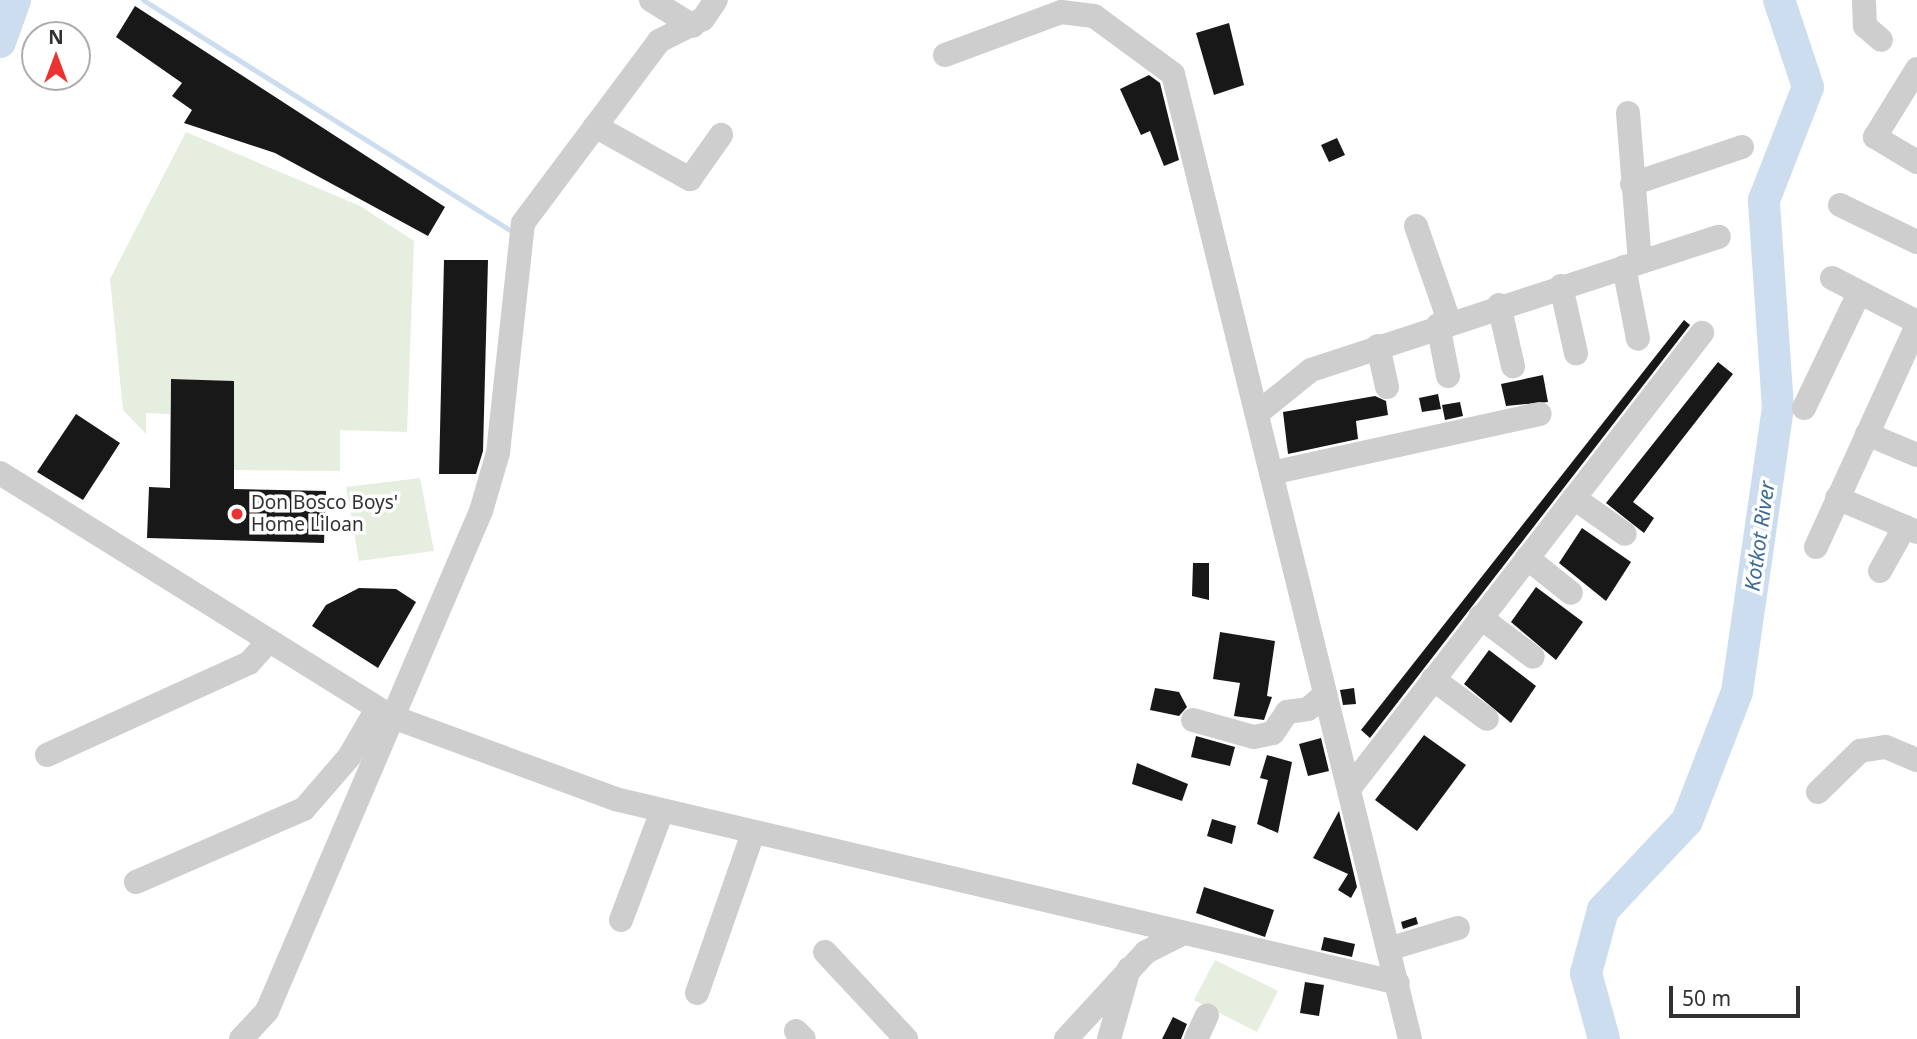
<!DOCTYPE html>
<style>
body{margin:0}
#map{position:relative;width:1917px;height:1039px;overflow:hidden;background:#fff;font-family:"Noto Sans",sans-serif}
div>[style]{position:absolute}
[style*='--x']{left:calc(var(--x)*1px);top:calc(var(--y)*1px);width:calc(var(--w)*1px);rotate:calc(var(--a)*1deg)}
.green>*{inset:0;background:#e5eedf}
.stream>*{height:5px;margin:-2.5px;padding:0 2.5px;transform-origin:2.5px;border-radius:2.5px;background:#cbddee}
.river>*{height:32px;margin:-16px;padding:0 16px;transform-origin:16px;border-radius:16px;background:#cbddee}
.building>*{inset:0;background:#181818}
.minor>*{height:24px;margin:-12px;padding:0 12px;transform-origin:12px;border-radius:12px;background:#cecece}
.dots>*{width:19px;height:19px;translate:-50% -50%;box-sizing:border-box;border:4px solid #fff;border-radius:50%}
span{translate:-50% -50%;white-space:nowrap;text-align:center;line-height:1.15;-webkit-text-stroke:7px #fff;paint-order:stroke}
.poi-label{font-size:19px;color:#313131}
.left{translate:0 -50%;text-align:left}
.water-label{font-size:21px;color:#3b6b96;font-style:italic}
.north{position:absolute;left:21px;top:21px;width:70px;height:70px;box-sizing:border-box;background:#fff;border:2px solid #adadad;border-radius:50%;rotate:0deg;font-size:19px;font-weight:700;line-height:28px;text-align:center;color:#313131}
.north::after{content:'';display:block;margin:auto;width:24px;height:32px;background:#eb3230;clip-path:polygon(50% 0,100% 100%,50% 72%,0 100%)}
.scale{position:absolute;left:1669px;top:986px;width:131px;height:32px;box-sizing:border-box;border:4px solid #313131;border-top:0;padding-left:9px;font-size:21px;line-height:24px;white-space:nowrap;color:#313131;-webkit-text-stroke:5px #fff;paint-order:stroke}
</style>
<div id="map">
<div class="green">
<div style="clip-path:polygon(186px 132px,360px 206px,414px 241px,407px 432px,340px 430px,340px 471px,234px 470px,234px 381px,171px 379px,170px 414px,146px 413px,146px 434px,123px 410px,110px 279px)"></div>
<div style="clip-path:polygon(420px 478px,434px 551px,359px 561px,346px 487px)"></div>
<div style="clip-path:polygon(1215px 960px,1278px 991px,1257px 1032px,1194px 1000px)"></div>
</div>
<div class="stream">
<div style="--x:143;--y:0;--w:437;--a:32.1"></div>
</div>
<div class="river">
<div style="--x:0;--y:42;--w:45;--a:-70.3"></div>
<div style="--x:1604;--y:1039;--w:68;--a:-105.3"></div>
<div style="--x:1586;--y:973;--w:65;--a:-74.9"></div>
<div style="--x:1603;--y:910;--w:122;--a:-46.7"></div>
<div style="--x:1687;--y:821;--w:138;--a:-68.8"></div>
<div style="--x:1737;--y:692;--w:287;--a:-81.8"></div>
<div style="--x:1778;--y:408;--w:208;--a:-93.9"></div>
<div style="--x:1764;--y:200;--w:121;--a:-68.7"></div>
<div style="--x:1808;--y:87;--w:92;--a:-108.4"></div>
</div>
<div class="building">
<div style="clip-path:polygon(135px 6px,445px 207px,428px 236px,275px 153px,184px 123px,192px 110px,172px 96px,182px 83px,116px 37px)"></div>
<div style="clip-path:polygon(1229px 23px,1244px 85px,1214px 95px,1196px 33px)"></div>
<div style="clip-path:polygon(1149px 75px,1160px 83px,1179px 160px,1164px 166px,1150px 131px,1141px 135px,1120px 89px)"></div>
<div style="clip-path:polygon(1337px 138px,1345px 155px,1329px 162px,1321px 145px)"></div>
<div style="clip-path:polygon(444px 260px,488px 260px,483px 451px,476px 474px,439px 474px)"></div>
<div style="clip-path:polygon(1684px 320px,1690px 325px,1370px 738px,1361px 730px)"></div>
<div style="clip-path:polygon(1718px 362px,1733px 374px,1633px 502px,1654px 518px,1644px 533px,1606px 503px)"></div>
<div style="clip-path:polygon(1543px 375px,1548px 402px,1506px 406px,1501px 384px)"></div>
<div style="clip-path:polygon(171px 379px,234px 381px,234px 489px,326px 491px,324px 543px,147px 538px,149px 487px,170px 488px)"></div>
<div style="clip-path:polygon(1438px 394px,1441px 409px,1422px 412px,1419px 398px)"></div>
<div style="clip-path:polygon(1375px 396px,1386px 401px,1388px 415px,1356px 421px,1358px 439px,1288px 454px,1283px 412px)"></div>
<div style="clip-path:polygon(1460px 402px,1463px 416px,1445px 420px,1442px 405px)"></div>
<div style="clip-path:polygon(76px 414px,120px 443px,83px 500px,37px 472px)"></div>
<div style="clip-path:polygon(1582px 528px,1631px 562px,1606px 601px,1559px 563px)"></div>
<div style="clip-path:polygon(1193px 563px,1209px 563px,1209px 600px,1192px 596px)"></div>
<div style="clip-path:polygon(1536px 587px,1583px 622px,1556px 660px,1511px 622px)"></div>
<div style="clip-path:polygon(359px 588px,396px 589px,416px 602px,378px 668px,312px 626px,326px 605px)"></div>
<div style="clip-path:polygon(1220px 632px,1275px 641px,1267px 696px,1272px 697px,1264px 720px,1234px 716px,1240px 683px,1213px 679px)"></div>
<div style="clip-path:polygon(1489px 650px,1536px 686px,1511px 723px,1464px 684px)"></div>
<div style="clip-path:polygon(1155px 688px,1179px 692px,1187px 707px,1179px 716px,1150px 710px)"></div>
<div style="clip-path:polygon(1354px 688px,1356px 704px,1343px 705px,1340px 690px)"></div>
<div style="clip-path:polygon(1424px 735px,1466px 765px,1417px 831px,1375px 800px)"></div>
<div style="clip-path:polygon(1196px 736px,1235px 747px,1230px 766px,1191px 757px)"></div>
<div style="clip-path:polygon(1321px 738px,1329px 771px,1308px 776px,1299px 744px)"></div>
<div style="clip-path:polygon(1267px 755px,1292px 762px,1278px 833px,1257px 824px,1268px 780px,1260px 778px)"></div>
<div style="clip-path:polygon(1137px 763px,1188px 784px,1182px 801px,1132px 784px)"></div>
<div style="clip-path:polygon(1339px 811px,1357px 887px,1351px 898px,1338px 890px,1348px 874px,1313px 858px)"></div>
<div style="clip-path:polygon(1212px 819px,1236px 826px,1232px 844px,1207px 836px)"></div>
<div style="clip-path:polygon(1204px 887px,1274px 910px,1265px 937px,1196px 913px)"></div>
<div style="clip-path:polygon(1416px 917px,1418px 924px,1403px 929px,1401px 922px)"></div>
<div style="clip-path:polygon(1324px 937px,1355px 944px,1352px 957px,1321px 950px)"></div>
<div style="clip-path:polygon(1305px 982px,1324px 985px,1319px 1016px,1300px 1013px)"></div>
<div style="clip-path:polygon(1173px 1017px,1187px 1024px,1181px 1039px,1162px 1039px)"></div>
</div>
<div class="minor">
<div style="--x:651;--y:0;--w:49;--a:31.8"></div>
<div style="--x:1864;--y:0;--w:26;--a:88"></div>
<div style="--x:1865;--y:26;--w:21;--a:41"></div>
<div style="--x:945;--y:55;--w:124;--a:-20.3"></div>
<div style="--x:1061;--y:12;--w:33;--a:7"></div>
<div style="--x:1094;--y:16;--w:98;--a:36.3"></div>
<div style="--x:1173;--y:74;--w:994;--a:76.2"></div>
<div style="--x:1917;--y:69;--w:80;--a:121.7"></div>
<div style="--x:1875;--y:137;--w:49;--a:30.8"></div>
<div style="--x:1628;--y:113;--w:149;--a:85.4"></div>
<div style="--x:595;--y:126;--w:109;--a:29.2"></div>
<div style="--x:690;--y:179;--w:54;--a:-54.8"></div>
<div style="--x:1632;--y:184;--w:116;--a:-18.6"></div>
<div style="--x:1840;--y:205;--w:85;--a:25.7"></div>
<div style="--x:1416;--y:226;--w:101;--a:70.8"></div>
<div style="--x:1624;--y:267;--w:73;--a:79"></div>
<div style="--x:1832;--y:278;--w:96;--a:27.4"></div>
<div style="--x:1561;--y:286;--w:69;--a:77.4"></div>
<div style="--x:1499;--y:305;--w:63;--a:77.1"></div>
<div style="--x:1438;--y:325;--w:52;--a:78.9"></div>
<div style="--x:1378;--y:346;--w:42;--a:77.6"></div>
<div style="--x:1804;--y:408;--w:127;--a:-64.4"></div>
<div style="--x:1259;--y:412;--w:67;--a:-38.9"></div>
<div style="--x:1311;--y:370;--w:429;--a:-18.1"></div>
<div style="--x:1867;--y:434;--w:54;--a:22.8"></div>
<div style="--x:0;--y:473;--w:460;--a:31.9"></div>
<div style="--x:390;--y:716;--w:240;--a:20.2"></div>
<div style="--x:615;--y:799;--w:804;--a:13.22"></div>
<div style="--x:1271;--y:473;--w:275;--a:-12.4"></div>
<div style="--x:1574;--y:498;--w:62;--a:35.2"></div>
<div style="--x:1837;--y:498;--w:87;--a:23"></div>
<div style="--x:1816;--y:547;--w:244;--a:-65.5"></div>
<div style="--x:1527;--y:558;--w:56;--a:38.5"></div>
<div style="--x:1880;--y:571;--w:51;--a:-60.9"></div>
<div style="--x:1480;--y:617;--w:66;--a:37"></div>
<div style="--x:1433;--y:679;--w:67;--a:36.5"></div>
<div style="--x:1193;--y:720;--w:63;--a:15.6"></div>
<div style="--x:1254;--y:737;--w:19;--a:-12"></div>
<div style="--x:1273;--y:733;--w:25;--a:-56"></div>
<div style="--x:1287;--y:712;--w:21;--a:-8"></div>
<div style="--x:1308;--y:709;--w:18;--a:-41"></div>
<div style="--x:47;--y:755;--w:222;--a:-24.5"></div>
<div style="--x:249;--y:663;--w:28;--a:-48"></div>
<div style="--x:1349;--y:789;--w:577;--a:-52.26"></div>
<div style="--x:1818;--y:792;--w:59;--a:-44.3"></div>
<div style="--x:1860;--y:751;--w:26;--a:-9"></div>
<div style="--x:1886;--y:747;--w:34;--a:23"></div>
<div style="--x:136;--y:882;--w:183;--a:-23.5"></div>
<div style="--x:304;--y:809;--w:69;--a:-49.1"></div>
<div style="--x:349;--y:757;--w:56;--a:-59.7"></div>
<div style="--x:621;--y:920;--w:116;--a:-69.4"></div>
<div style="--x:1388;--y:949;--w:73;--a:-16.7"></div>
<div style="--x:825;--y:952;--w:119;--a:47"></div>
<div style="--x:697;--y:993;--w:170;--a:-70.7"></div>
<div style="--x:796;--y:1031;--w:11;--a:45"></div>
<div style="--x:241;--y:1039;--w:38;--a:-47"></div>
<div style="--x:267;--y:1011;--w:544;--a:-66.83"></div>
<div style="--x:481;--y:511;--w:60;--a:-73.7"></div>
<div style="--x:498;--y:453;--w:231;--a:-83.8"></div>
<div style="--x:523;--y:223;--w:227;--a:-53.2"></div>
<div style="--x:659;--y:41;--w:49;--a:-26.6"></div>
<div style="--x:703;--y:19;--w:23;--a:-56"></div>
<div style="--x:1066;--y:1039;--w:118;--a:-47.4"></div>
<div style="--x:1146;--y:952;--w:40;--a:-26.6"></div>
<div style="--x:1109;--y:1039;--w:73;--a:-74.1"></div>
<div style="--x:1196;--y:1039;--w:26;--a:-65"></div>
</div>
<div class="dots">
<div style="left:237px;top:514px;background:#eb3230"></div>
</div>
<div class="poi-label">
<span class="left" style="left:251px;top:514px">Don Bosco Boys'<br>Home Liloan</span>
</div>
<div class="water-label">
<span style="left:1759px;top:536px;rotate:-82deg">Kotkot River</span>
</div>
<div class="north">N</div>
<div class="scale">50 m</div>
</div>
